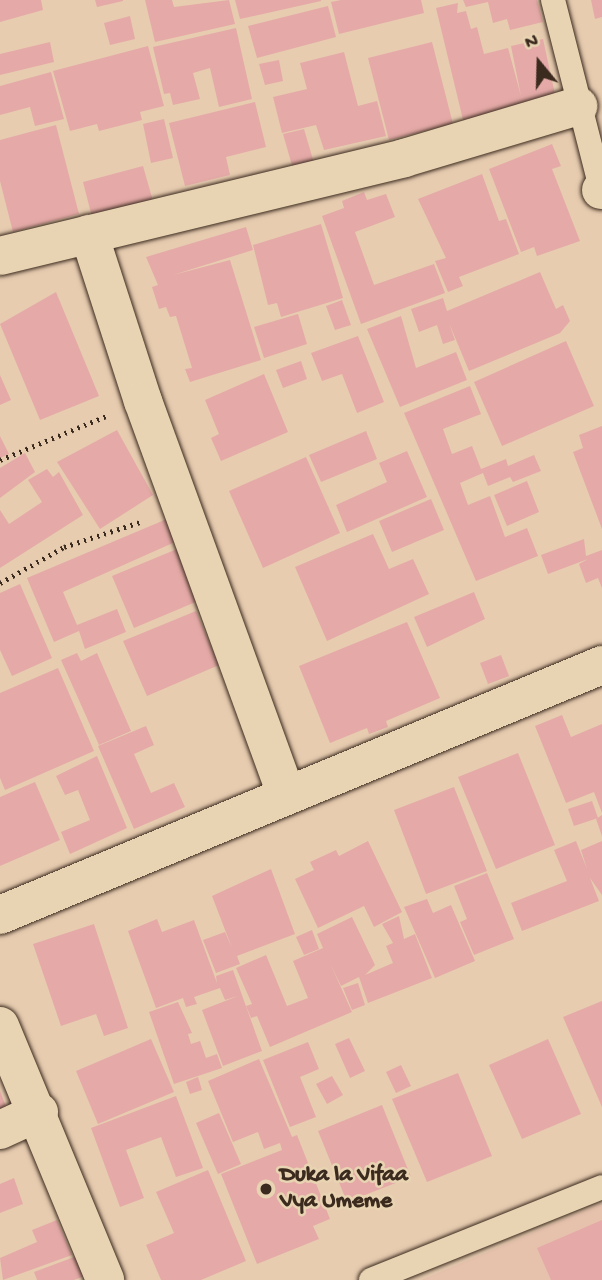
<!DOCTYPE html>
<style>
body{margin:0}
#map{position:relative;width:602px;height:1280px;overflow:hidden;background:#e7ccb0;font-family:"Gochi Hand",sans-serif}
div>[style]{position:absolute}
[style*='--x']{left:calc(var(--x)*1px);top:calc(var(--y)*1px);width:calc(var(--w)*1px);rotate:calc(var(--a)*1deg)}
.built>*{inset:0;background:#e6c2ad}
.building>*{inset:0;background:#e5aaa7}
.path>*{height:4.5px;margin-top:-2.25px;transform-origin:0;background:repeating-linear-gradient(90deg,#3b2a1e 0 2px,transparent 0 7px)}
.roads{filter:drop-shadow(0 0 2px #3b2a1e) drop-shadow(0 0 2px #3b2a1e)}
.lane>*{height:24px;margin:-12px;padding:0 12px;transform-origin:12px;border-radius:12px;background:#e8d4b2}
.street>*{height:38px;margin:-19px;padding:0 19px;transform-origin:19px;border-radius:19px;background:#e8d4b2}
.dots>*{width:19px;height:19px;translate:-50% -50%;box-sizing:border-box;border:4px solid #e8d4b2;border-radius:50%}
span{translate:-50% -50%;white-space:nowrap;text-align:center;line-height:1.15;-webkit-text-stroke:5px #e8d4b2;paint-order:stroke}
.poi-label{font-size:23px;color:#3b2a1e;font-weight:700}
.left{translate:0 -50%;text-align:left}
.north{position:absolute;left:504px;top:28px;width:70px;height:70px;-webkit-text-stroke:5px #e8d4b2;paint-order:stroke;rotate:341deg;font-size:19px;font-weight:700;line-height:28px;text-align:center;color:#3b2a1e}
.north::after{content:'';display:block;margin:auto;width:24px;height:32px;background:#3b2a1e;clip-path:polygon(50% 0,100% 100%,50% 72%,0 100%)}
</style>
<div id="map">
<div class="built">
<div style="clip-path:polygon(602px 1203px,602px 1280px,421px 1280px)"></div>
</div>
<div class="building">
<div style="clip-path:polygon(0 0,41px 0,43px 10px,0 22px)"></div>
<div style="clip-path:polygon(95px 0,123px 0,123px 1px,97px 7px)"></div>
<div style="clip-path:polygon(145px 0,172px 0,174px 7px,229px 0,235px 24px,155px 42px)"></div>
<div style="clip-path:polygon(235px 0,321px 0,321px 1px,240px 19px)"></div>
<div style="clip-path:polygon(341px 0,421px 0,424px 13px,339px 34px,331px 2px)"></div>
<div style="clip-path:polygon(463px 0,537px 0,543px 22px,510px 30px,507px 19px,493px 23px,488px 2px,466px 7px)"></div>
<div style="clip-path:polygon(591px 0,602px 0,602px 17px,595px 19px)"></div>
<div style="clip-path:polygon(458px 3px,457px 13px,466px 11px,471px 29px,477px 27px,484px 54px,508px 48px,521px 96px,511px 46px,543px 39px,556px 99px,465px 128px,436px 8px)"></div>
<div style="clip-path:polygon(328px 6px,336px 37px,257px 58px,248px 26px)"></div>
<div style="clip-path:polygon(130px 16px,135px 39px,110px 45px,104px 23px)"></div>
<div style="clip-path:polygon(236px 28px,252px 99px,219px 107px,210px 68px,193px 73px,200px 99px,173px 105px,170px 93px,164px 94px,153px 47px)"></div>
<div style="clip-path:polygon(50px 42px,54px 62px,0 75px,0 54px)"></div>
<div style="clip-path:polygon(432px 42px,453px 124px,389px 140px,368px 58px)"></div>
<div style="clip-path:polygon(148px 46px,164px 106px,140px 112px,142px 120px,99px 131px,97px 124px,70px 131px,53px 71px)"></div>
<div style="clip-path:polygon(344px 52px,358px 106px,377px 101px,386px 136px,324px 150px,316px 125px,282px 133px,273px 97px,307px 89px,300px 63px)"></div>
<div style="clip-path:polygon(279px 60px,283px 81px,265px 85px,259px 64px)"></div>
<div style="clip-path:polygon(51px 72px,64px 119px,35px 126px,30px 107px,0 115px,0 86px)"></div>
<div style="clip-path:polygon(255px 102px,266px 147px,226px 157px,230px 175px,185px 186px,169px 123px)"></div>
<div style="clip-path:polygon(164px 119px,173px 158px,151px 163px,143px 124px)"></div>
<div style="clip-path:polygon(56px 125px,79px 214px,13px 232px,0 181px,0 140px)"></div>
<div style="clip-path:polygon(304px 129px,314px 163px,293px 169px,283px 134px)"></div>
<div style="clip-path:polygon(552px 144px,561px 166px,552px 169px,580px 241px,537px 256px,534px 247px,521px 252px,489px 169px)"></div>
<div style="clip-path:polygon(143px 166px,153px 201px,92px 217px,83px 182px)"></div>
<div style="clip-path:polygon(482px 174px,499px 221px,506px 219px,519px 254px,459px 277px,463px 286px,448px 292px,435px 261px,446px 258px,418px 199px)"></div>
<div style="clip-path:polygon(364px 192px,367px 200px,386px 194px,395px 217px,355px 232px,374px 285px,434px 264px,445px 293px,361px 324px,322px 216px,344px 208px,342px 201px)"></div>
<div style="clip-path:polygon(321px 224px,343px 298px,281px 317px,277px 303px,268px 305px,253px 245px)"></div>
<div style="clip-path:polygon(246px 227px,253px 250px,173px 275px,230px 260px,261px 360px,190px 382px,185px 369px,192px 368px,176px 316px,170px 317px,166px 307px,159px 309px,152px 287px,158px 285px,146px 257px)"></div>
<div style="clip-path:polygon(540px 272px,556px 309px,563px 305px,570px 321px,560px 333px,469px 371px,449px 323px,455px 340px,443px 344px,437px 325px,419px 332px,411px 309px,443px 298px,447px 311px)"></div>
<div style="clip-path:polygon(56px 292px,99px 396px,40px 420px,0 324px)"></div>
<div style="clip-path:polygon(342px 300px,351px 325px,335px 330px,326px 306px)"></div>
<div style="clip-path:polygon(298px 314px,307px 344px,264px 358px,254px 327px)"></div>
<div style="clip-path:polygon(401px 316px,416px 368px,456px 352px,467px 380px,400px 407px,367px 329px)"></div>
<div style="clip-path:polygon(358px 336px,384px 402px,357px 413px,342px 374px,322px 381px,311px 353px)"></div>
<div style="clip-path:polygon(566px 341px,594px 406px,502px 446px,474px 382px)"></div>
<div style="clip-path:polygon(301px 361px,307px 379px,283px 388px,276px 370px)"></div>
<div style="clip-path:polygon(264px 374px,288px 432px,221px 461px,211px 438px,219px 434px,205px 400px)"></div>
<div style="clip-path:polygon(0 375px,11px 400px,0 405px)"></div>
<div style="clip-path:polygon(470px 386px,481px 414px,443px 429px,452px 454px,472px 446px,481px 469px,506px 459px,508px 466px,534px 455px,541px 471px,513px 482px,510px 477px,488px 486px,483px 473px,460px 483px,468px 505px,490px 496px,505px 537px,527px 528px,538px 556px,476px 581px,404px 413px)"></div>
<div style="clip-path:polygon(602px 426px,602px 529px,573px 452px,583px 448px,579px 435px)"></div>
<div style="clip-path:polygon(117px 430px,153px 495px,100px 529px,57px 462px)"></div>
<div style="clip-path:polygon(366px 431px,377px 459px,321px 482px,309px 455px)"></div>
<div style="clip-path:polygon(0 436px,9px 454px,0 458px)"></div>
<div style="clip-path:polygon(407px 451px,427px 497px,347px 532px,336px 505px,387px 482px,379px 463px)"></div>
<div style="clip-path:polygon(25px 453px,35px 472px,0 498px,0 468px)"></div>
<div style="clip-path:polygon(306px 457px,340px 533px,263px 568px,229px 491px)"></div>
<div style="clip-path:polygon(47px 469px,53px 477px,59px 472px,83px 515px,0 568px,0 510px,9px 524px,42px 502px,28px 480px)"></div>
<div style="clip-path:polygon(527px 481px,539px 512px,507px 526px,494px 495px)"></div>
<div style="clip-path:polygon(431px 499px,444px 530px,392px 552px,379px 521px)"></div>
<div style="clip-path:polygon(174px 516px,184px 538px,63px 592px,77px 625px,117px 609px,126px 632px,85px 649px,79px 631px,54px 642px,27px 578px)"></div>
<div style="clip-path:polygon(373px 534px,389px 569px,413px 559px,429px 594px,327px 641px,295px 567px)"></div>
<div style="clip-path:polygon(584px 539px,586px 556px,602px 550px,602px 588px,598px 578px,586px 583px,579px 564px,588px 559px,548px 574px,541px 555px)"></div>
<div style="clip-path:polygon(177px 549px,198px 601px,134px 628px,112px 576px)"></div>
<div style="clip-path:polygon(20px 584px,52px 658px,12px 676px,0 650px,0 593px)"></div>
<div style="clip-path:polygon(474px 592px,485px 619px,427px 647px,414px 617px)"></div>
<div style="clip-path:polygon(196px 611px,219px 665px,147px 696px,123px 641px)"></div>
<div style="clip-path:polygon(407px 622px,440px 698px,386px 721px,388px 727px,369px 734px,367px 728px,330px 743px,299px 666px)"></div>
<div style="clip-path:polygon(77px 653px,81px 661px,97px 653px,131px 731px,99px 745px,61px 660px)"></div>
<div style="clip-path:polygon(501px 655px,509px 676px,488px 684px,480px 663px)"></div>
<div style="clip-path:polygon(58px 668px,94px 751px,5px 790px,0 778px,0 693px)"></div>
<div style="clip-path:polygon(562px 715px,571px 737px,602px 724px,602px 813px,594px 792px,566px 803px,535px 726px)"></div>
<div style="clip-path:polygon(146px 726px,154px 745px,134px 754px,151px 793px,174px 783px,185px 807px,134px 829px,98px 746px)"></div>
<div style="clip-path:polygon(518px 753px,555px 845px,496px 869px,458px 777px)"></div>
<div style="clip-path:polygon(97px 756px,127px 828px,70px 854px,61px 832px,90px 820px,78px 790px,65px 795px,56px 776px)"></div>
<div style="clip-path:polygon(35px 782px,60px 840px,0 866px,0 797px)"></div>
<div style="clip-path:polygon(454px 787px,487px 871px,426px 894px,394px 810px)"></div>
<div style="clip-path:polygon(592px 801px,598px 818px,574px 826px,568px 809px)"></div>
<div style="clip-path:polygon(602px 815px,602px 836px,596px 819px)"></div>
<div style="clip-path:polygon(368px 841px,402px 912px,374px 927px,364px 906px,318px 928px,295px 879px,314px 870px,310px 862px,336px 850px,339px 856px)"></div>
<div style="clip-path:polygon(576px 841px,587px 869px,581px 850px,602px 841px,602px 895px,590px 878px,599px 901px,522px 931px,511px 903px,567px 881px,554px 850px)"></div>
<div style="clip-path:polygon(271px 869px,295px 934px,237px 956px,240px 964px,216px 973px,203px 940px,225px 932px,232px 948px,212px 896px)"></div>
<div style="clip-path:polygon(487px 873px,514px 939px,474px 955px,460px 922px,467px 919px,454px 886px)"></div>
<div style="clip-path:polygon(427px 899px,433px 913px,451px 905px,475px 961px,435px 978px,404px 907px)"></div>
<div style="clip-path:polygon(399px 916px,404px 939px,415px 934px,432px 978px,368px 1003px,359px 977px,341px 986px,330px 963px,352px 1012px,270px 1047px,257px 1016px,251px 1018px,246px 1006px,252px 1004px,236px 968px,266px 955px,287px 1006px,308px 998px,293px 961px,323px 948px,317px 934px,352px 917px,375px 965px,365px 975px,393px 963px,386px 946px,393px 943px,382px 924px)"></div>
<div style="clip-path:polygon(157px 919px,162px 932px,194px 920px,217px 983px,216px 976px,233px 970px,262px 1051px,223px 1066px,202px 1010px,238px 996px,225px 1000px,220px 988px,194px 997px,197px 1004px,186px 1007px,183px 998px,156px 1008px,128px 931px)"></div>
<div style="clip-path:polygon(94px 924px,128px 1028px,104px 1036px,96px 1014px,61px 1026px,33px 944px)"></div>
<div style="clip-path:polygon(312px 930px,319px 949px,304px 955px,296px 937px)"></div>
<div style="clip-path:polygon(358px 983px,365px 1005px,352px 1010px,343px 988px)"></div>
<div style="clip-path:polygon(602px 1001px,602px 1107px,563px 1017px)"></div>
<div style="clip-path:polygon(178px 1002px,192px 1033px,188px 1034px,191px 1044px,200px 1041px,206px 1058px,217px 1054px,222px 1068px,174px 1084px,149px 1012px)"></div>
<div style="clip-path:polygon(349px 1038px,365px 1071px,350px 1078px,335px 1044px)"></div>
<div style="clip-path:polygon(151px 1039px,174px 1092px,98px 1124px,76px 1071px)"></div>
<div style="clip-path:polygon(548px 1039px,581px 1114px,522px 1139px,489px 1065px)"></div>
<div style="clip-path:polygon(308px 1042px,319px 1069px,300px 1077px,316px 1117px,290px 1127px,263px 1060px)"></div>
<div style="clip-path:polygon(259px 1059px,292px 1137px,297px 1135px,330px 1219px,313px 1226px,319px 1239px,257px 1264px,221px 1174px,282px 1150px,280px 1143px,264px 1149px,258px 1132px,233px 1142px,208px 1081px)"></div>
<div style="clip-path:polygon(401px 1065px,411px 1086px,396px 1093px,386px 1072px)"></div>
<div style="clip-path:polygon(458px 1073px,492px 1156px,427px 1182px,392px 1099px)"></div>
<div style="clip-path:polygon(332px 1076px,343px 1095px,327px 1104px,316px 1084px)"></div>
<div style="clip-path:polygon(198px 1077px,202px 1090px,190px 1094px,186px 1082px)"></div>
<div style="clip-path:polygon(0 1091px,7px 1109px,0 1112px)"></div>
<div style="clip-path:polygon(176px 1096px,203px 1168px,176px 1177px,161px 1137px,126px 1150px,144px 1198px,120px 1207px,91px 1128px)"></div>
<div style="clip-path:polygon(382px 1105px,411px 1177px,347px 1202px,318px 1131px)"></div>
<div style="clip-path:polygon(219px 1113px,241px 1164px,218px 1174px,196px 1123px)"></div>
<div style="clip-path:polygon(208px 1170px,246px 1261px,201px 1280px,161px 1280px,146px 1245px,174px 1233px,156px 1192px)"></div>
<div style="clip-path:polygon(14px 1178px,23px 1204px,0 1213px,0 1184px)"></div>
<div style="clip-path:polygon(57px 1220px,72px 1255px,3px 1280px,0 1258px,37px 1242px,32px 1230px)"></div>
<div style="clip-path:polygon(602px 1220px,602px 1280px,551px 1280px,537px 1248px)"></div>
<div style="clip-path:polygon(85px 1253px,93px 1273px,74px 1280px,37px 1280px,34px 1272px)"></div>
</div>
<div class="path">
<div style="--x:0;--y:460;--w:115;--a:-22.5"></div>
<div style="--x:0;--y:583;--w:73;--a:-29.4"></div>
<div style="--x:64;--y:547;--w:83;--a:-18.2"></div>
</div>
<div class="roads">
<div class="lane">
<div style="--x:553;--y:0;--w:198;--a:75.7"></div>
<div style="--x:371;--y:1280;--w:249;--a:-21.9"></div>
</div>
<div class="street">
<div style="--x:601;--y:190;--w:1;--a:0"></div>
<div style="--x:89;--y:234;--w:176;--a:72.1"></div>
<div style="--x:143;--y:401;--w:417;--a:70"></div>
<div style="--x:0;--y:256;--w:416;--a:-13.6"></div>
<div style="--x:404;--y:158;--w:182;--a:-16.6"></div>
<div style="--x:0;--y:915;--w:652;--a:-22.55"></div>
<div style="--x:0;--y:1026;--w:275;--a:67.5"></div>
<div style="--x:0;--y:1130;--w:43;--a:-24.8"></div>
</div>
</div>
<div class="dots">
<div style="left:266px;top:1189px;background:#3b2a1e"></div>
</div>
<div class="poi-label">
<span class="left" style="left:280px;top:1189px">Duka la Vifaa<br>Vya Umeme</span>
</div>
<div class="north">N</div>
</div>
